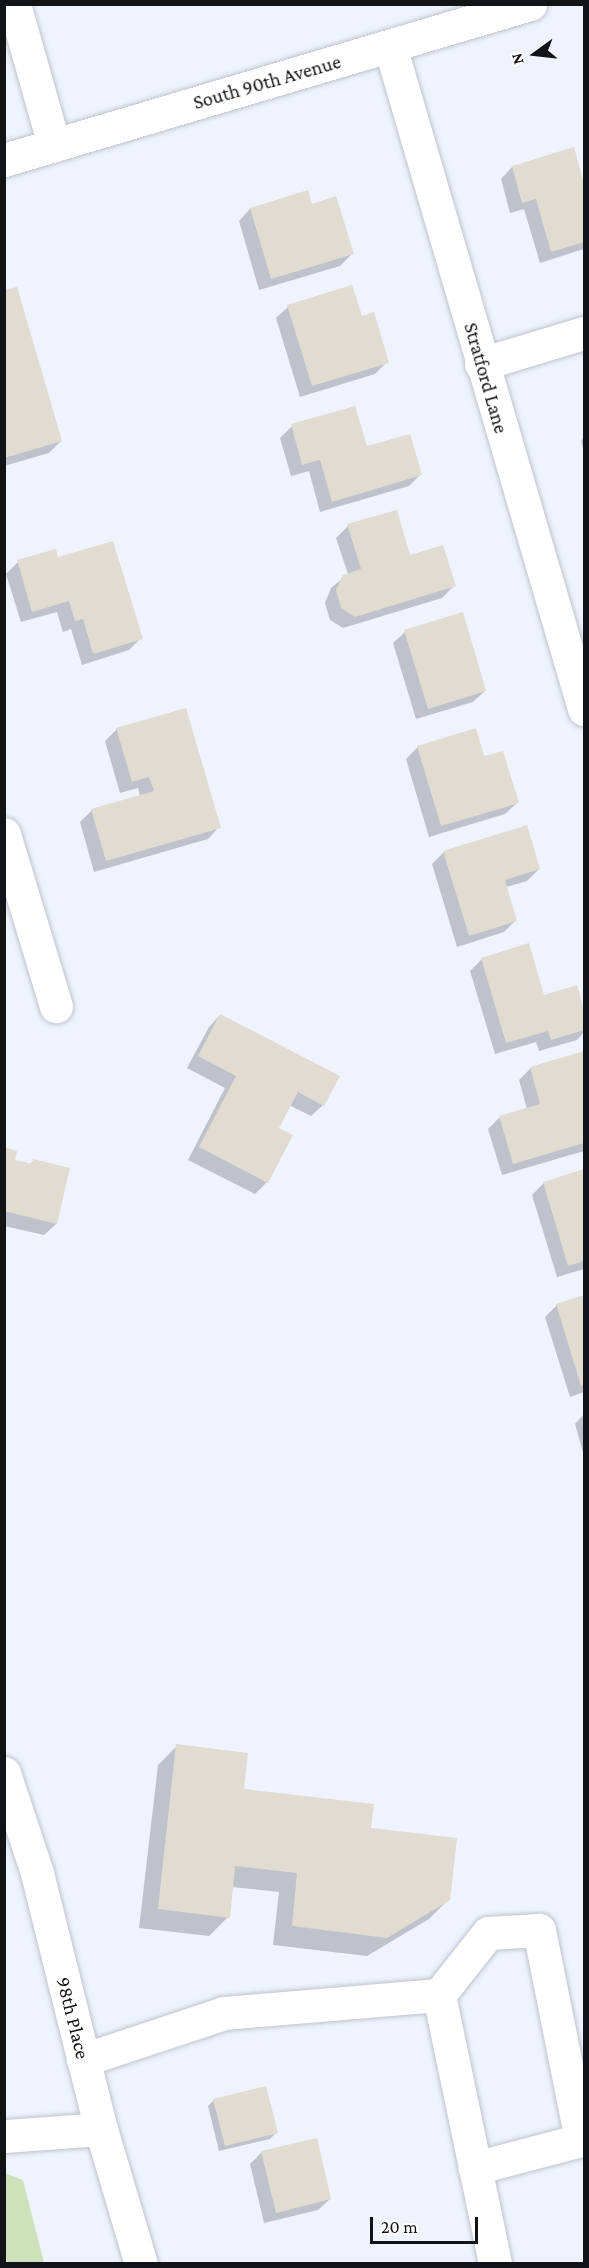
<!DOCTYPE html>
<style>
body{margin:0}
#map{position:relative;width:589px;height:2268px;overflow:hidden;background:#eef3fd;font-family:"Crimson Pro",serif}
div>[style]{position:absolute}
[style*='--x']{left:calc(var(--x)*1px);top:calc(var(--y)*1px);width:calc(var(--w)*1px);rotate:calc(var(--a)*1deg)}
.green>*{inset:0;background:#cde1bb}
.shadow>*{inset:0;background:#0003}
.building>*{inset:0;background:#e1dbd2}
.roads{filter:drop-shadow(0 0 2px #bec3cc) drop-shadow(0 0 2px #bec3cc)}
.minor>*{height:33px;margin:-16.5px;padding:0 16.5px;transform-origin:16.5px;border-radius:16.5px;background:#fff}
span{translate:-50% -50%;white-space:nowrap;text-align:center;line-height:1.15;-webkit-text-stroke:5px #fff;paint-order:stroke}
.street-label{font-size:20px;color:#111316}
.frame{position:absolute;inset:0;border:6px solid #111316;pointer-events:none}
.north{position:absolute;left:505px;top:24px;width:60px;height:60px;-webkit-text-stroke:4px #fff;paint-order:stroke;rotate:255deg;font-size:16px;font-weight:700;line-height:24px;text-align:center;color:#111316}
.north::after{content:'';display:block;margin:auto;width:21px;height:27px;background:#111316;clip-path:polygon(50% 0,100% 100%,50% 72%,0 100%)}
.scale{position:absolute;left:370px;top:2217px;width:108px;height:27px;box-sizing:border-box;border:3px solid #111316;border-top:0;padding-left:8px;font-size:18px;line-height:21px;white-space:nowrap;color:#111316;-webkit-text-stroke:4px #fff;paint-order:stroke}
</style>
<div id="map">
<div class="green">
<div style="clip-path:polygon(5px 2173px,23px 2180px,44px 2263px,5px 2263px)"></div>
</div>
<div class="shadow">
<div style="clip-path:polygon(573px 149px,584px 190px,584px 249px,540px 263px,524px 209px,510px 213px,501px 179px,512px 167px)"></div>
<div style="clip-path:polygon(311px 206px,352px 254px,340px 266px,259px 290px,239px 221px,250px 209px)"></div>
<div style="clip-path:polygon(4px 292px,61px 441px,49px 453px,4px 466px)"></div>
<div style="clip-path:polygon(288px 307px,361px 318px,387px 362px,375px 374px,300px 397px,276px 318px)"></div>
<div style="clip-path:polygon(292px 426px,366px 448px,420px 475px,409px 486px,320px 512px,309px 471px,291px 476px,280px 438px)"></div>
<div style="clip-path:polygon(584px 437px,584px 453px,581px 441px)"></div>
<div style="clip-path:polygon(348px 526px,409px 556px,454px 586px,442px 598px,343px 628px,330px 620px,325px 603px,331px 588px,348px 574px,336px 538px)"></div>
<div style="clip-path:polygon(57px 559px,141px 638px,129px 650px,82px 665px,71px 629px,63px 632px,57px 612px,21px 622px,6px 574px,18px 562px)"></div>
<div style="clip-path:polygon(405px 632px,485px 691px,473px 702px,416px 719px,393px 643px)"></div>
<div style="clip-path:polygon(117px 729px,219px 827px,208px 839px,94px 872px,80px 822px,92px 810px,140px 796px,138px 788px,120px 793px,105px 741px)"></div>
<div style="clip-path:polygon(418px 747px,483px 758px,517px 803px,505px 814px,429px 837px,406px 759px)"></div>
<div style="clip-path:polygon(444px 852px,539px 869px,527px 881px,506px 887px,516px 920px,504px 932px,457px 947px,432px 864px)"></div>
<div style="clip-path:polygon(482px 959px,543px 996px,576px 987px,584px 1014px,584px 1032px,577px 1040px,539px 1051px,536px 1042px,495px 1054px,470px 971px)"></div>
<div style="clip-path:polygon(220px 1015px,323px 1105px,311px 1116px,289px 1105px,277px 1128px,291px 1135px,267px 1182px,255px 1194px,188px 1160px,225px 1088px,187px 1068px,209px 1027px)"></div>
<div style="clip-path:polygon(584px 1053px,584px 1151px,502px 1175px,488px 1129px,500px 1117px,527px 1109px,519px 1080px,531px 1068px)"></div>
<div style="clip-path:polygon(4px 1149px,13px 1161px,29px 1165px,34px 1161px,56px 1224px,44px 1235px,4px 1226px)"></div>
<div style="clip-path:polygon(584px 1170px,584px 1269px,557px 1277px,532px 1195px,544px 1183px)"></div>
<div style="clip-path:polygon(584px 1297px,584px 1392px,570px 1397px,545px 1317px,557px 1305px)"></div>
<div style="clip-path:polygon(584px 1414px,584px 1456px,575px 1424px)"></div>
<div style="clip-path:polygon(177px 1746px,243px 1790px,369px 1830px,449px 1899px,429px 1919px,367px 1956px,273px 1945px,279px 1892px,232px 1887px,228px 1917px,209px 1936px,139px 1928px,158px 1765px)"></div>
<div style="clip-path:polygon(214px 2100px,276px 2133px,270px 2139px,219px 2151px,208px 2106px)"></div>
<div style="clip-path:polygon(262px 2152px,330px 2199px,318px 2210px,264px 2223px,250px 2164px)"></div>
</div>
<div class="building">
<div style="clip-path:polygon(574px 147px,584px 184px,584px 242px,551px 252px,536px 199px,522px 203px,512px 166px)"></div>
<div style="clip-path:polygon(308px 190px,312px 204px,336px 196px,354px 254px,271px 279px,250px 208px)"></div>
<div style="clip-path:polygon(352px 285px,362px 316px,374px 312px,389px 363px,312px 386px,287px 305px)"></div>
<div style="clip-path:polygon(17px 287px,62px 441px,4px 458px,4px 290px)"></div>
<div style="clip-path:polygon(355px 406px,367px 446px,410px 434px,422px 475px,332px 502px,320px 460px,302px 465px,291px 424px)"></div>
<div style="clip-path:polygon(397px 510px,410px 555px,443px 545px,456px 586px,355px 617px,341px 608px,336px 590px,343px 575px,361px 569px,347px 524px)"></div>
<div style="clip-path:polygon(113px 541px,143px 639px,93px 654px,83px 619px,75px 621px,69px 601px,32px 612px,17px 560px,56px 549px,58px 557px)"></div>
<div style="clip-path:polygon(463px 612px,486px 691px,428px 709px,404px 630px)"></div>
<div style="clip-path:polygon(186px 708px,221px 828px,106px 861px,91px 809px,154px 791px,149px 777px,132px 782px,116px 728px)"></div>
<div style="clip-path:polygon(476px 728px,484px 756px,503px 751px,519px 803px,441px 826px,417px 746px)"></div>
<div style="clip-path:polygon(527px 825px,540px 869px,505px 880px,517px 921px,469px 936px,443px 851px)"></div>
<div style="clip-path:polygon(529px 943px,544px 995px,577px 985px,584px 1009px,584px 1030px,551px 1040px,548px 1031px,506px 1043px,481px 958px)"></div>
<div style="clip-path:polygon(220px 1014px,340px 1076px,324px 1106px,298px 1092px,279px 1128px,293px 1135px,268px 1183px,199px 1147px,236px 1076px,198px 1056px)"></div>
<div style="clip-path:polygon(584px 1051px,584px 1143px,513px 1164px,499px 1116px,540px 1104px,530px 1067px)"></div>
<div style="clip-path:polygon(4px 1147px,17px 1151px,15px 1160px,32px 1164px,33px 1159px,70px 1168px,57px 1224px,4px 1211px)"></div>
<div style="clip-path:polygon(584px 1169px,584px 1261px,568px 1266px,543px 1182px)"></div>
<div style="clip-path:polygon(584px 1295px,584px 1385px,581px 1386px,556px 1304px)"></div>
<div style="clip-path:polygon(176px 1744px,248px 1753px,244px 1789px,374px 1804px,371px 1828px,457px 1838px,450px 1900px,387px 1938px,292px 1926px,297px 1873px,235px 1866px,230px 1918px,158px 1909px)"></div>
<div style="clip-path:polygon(266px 2086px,278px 2133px,225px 2146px,213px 2099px)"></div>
<div style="clip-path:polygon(317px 2138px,331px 2199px,276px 2213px,261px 2151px)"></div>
</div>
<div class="roads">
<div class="minor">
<div style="--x:14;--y:4;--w:147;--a:74.2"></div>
<div style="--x:390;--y:46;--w:691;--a:73.69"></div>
<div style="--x:4;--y:160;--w:549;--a:-16.52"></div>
<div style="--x:481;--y:364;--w:108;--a:-16.8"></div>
<div style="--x:4;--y:834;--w:180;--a:73.2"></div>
<div style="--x:4;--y:1773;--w:105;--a:71.7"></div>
<div style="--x:37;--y:1873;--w:264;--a:76"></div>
<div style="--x:101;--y:2129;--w:141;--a:73.5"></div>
<div style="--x:439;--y:1995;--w:79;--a:-51.7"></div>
<div style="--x:488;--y:1933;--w:51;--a:-3.4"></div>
<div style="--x:539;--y:1930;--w:214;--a:78.7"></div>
<div style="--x:581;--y:2140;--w:110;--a:165.2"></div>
<div style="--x:83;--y:2060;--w:149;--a:-18.4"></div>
<div style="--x:224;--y:2013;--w:216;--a:-4.8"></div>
<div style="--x:439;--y:1995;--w:275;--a:78.2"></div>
<div style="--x:4;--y:2136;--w:97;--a:-4.1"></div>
</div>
</div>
<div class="street-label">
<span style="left:267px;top:82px;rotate:-16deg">South 90th Avenue</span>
<span style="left:486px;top:378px;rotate:74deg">Stratford Lane</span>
<span style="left:73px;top:2018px;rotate:76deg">98th Place</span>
</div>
<div class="frame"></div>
<div class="north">N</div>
<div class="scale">20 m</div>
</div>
